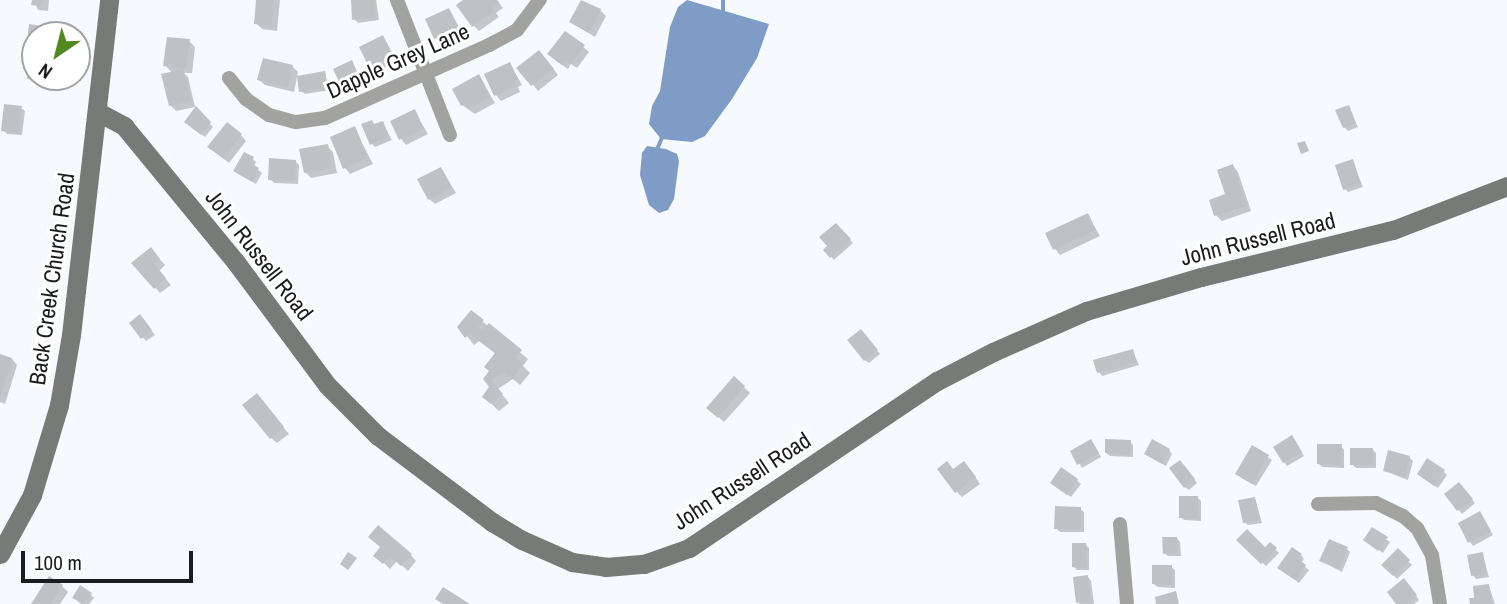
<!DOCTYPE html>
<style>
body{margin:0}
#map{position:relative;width:1507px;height:604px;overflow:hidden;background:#f6f9fd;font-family:"Archivo Narrow",sans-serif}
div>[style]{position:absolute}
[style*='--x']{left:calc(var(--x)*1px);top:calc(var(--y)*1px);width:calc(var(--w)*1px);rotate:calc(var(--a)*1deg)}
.water>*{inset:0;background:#7e9cc5}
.shadow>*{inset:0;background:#0003}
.stream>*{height:3.5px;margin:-1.75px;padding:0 1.75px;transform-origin:1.75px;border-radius:1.75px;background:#7e9cc5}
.building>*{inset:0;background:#bfc1c5}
.street>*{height:14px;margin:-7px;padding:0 7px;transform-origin:7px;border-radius:7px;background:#a2a3a1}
.secondary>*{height:19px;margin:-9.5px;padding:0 9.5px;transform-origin:9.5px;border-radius:9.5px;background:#787a77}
span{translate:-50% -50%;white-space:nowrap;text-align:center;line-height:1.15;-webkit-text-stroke:6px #fff;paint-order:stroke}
.street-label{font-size:23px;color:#1b1c1e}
.north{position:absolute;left:21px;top:21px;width:70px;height:70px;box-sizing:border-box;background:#fff;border:2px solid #a4a4a5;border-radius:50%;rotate:215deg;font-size:19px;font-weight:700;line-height:28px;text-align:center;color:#1b1c1e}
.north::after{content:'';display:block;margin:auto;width:24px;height:32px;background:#518822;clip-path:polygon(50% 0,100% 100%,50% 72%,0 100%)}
.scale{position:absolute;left:21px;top:551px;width:172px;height:32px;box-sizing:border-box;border:4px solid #1b1c1e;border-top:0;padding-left:9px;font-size:21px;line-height:24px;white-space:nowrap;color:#1b1c1e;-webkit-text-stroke:5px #fff;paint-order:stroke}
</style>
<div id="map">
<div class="water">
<div style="clip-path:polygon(687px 0,769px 24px,757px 58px,732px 99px,705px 136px,692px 142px,661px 139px,649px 124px,652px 106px,660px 91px,670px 27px,678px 7px)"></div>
<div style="clip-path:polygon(647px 146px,666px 149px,677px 154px,679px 161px,674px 199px,668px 210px,659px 213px,649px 205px,640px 175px,642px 153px)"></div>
</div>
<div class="shadow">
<div style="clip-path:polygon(33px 0,49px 0,48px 11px,38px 10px)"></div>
<div style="clip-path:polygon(258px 0,280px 0,277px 31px,262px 29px,256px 23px)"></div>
<div style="clip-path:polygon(352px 0,376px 0,379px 20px,358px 23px,354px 19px)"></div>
<div style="clip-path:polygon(466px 0,497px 0,503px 8px,496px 13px,499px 17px,479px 31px,473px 25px)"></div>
<div style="clip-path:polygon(449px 10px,463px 34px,441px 44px,435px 38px)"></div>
<div style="clip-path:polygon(600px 10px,606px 16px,595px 37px,571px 22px)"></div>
<div style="clip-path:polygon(382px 37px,397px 61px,377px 72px,361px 48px)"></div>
<div style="clip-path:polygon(189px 41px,195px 47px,192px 73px,184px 73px,188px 77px,195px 107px,176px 111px,170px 105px,173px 74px,165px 65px)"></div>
<div style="clip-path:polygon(583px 47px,589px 52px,577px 68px,571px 64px,568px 69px,555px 60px)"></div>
<div style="clip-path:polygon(35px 57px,35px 77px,51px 77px,50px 84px,32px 82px,29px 78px)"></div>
<div style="clip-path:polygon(545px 58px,558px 75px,538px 91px,519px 68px)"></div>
<div style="clip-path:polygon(351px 62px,361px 78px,352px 82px,354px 86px,346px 90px,343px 87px)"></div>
<div style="clip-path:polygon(510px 64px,522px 85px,518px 87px,520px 92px,501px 101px,496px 95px)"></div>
<div style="clip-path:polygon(292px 66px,298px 72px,294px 92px,265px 85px,259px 80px)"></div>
<div style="clip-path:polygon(324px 73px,330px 90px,305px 94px,301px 91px)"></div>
<div style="clip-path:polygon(479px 77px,495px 103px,475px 114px,462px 105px)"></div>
<div style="clip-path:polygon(1348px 107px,1358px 127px,1348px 131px,1344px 127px)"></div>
<div style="clip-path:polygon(21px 108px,25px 111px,22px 135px,7px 134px,3px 130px)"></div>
<div style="clip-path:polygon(196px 109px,213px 127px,205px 137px,190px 125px)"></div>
<div style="clip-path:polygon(414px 111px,428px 134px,406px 145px,401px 139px)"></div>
<div style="clip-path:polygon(382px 123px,392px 140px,375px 147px,372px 144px,375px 126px)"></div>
<div style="clip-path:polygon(354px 128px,373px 164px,350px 174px,345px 168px)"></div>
<div style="clip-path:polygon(241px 135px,246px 141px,229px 163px,215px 152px)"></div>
<div style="clip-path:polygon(327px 146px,333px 152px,337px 173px,311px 178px,305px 172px)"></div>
<div style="clip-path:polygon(253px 159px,256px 162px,254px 167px,262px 173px,256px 184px,235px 171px)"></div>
<div style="clip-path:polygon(1352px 161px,1363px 187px,1348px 192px,1345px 189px)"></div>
<div style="clip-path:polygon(296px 162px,299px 165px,298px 184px,274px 183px,270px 179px)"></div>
<div style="clip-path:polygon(1233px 166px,1238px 172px,1251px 211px,1222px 221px,1216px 215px,1228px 196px)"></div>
<div style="clip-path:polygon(441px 169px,456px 193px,435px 204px,429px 199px)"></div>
<div style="clip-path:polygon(1088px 216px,1100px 236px,1060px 255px,1055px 249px)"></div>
<div style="clip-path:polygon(836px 225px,853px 243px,834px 260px,825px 250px,830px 246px)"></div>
<div style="clip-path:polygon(156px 255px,165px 265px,159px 271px,171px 285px,160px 293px,134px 263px)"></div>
<div style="clip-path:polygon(143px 320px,155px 335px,146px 341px,131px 323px)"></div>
<div style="clip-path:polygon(482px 321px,528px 359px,523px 366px,530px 373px,520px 385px,513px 379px,498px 389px,509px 403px,499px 411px,484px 397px,491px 387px,491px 372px,496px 354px,479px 341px,474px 345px,460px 327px)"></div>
<div style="clip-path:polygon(864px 334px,880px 354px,869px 363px,865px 360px)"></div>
<div style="clip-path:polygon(1132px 351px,1139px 365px,1102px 376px,1099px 372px)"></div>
<div style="clip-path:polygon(0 359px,12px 359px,17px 365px,5px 404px,0 402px)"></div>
<div style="clip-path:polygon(734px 378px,750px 393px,724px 422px,708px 408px)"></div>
<div style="clip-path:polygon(262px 401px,289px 434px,277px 443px,271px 438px)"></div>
<div style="clip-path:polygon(1295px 441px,1304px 456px,1287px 466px,1284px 462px)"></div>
<div style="clip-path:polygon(1130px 442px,1133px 445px,1133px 457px,1110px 456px,1106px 453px)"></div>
<div style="clip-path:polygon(1094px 445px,1101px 457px,1082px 468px,1072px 452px)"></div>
<div style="clip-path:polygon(1341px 446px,1344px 450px,1344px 468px,1322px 467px,1318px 463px)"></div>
<div style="clip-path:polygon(1253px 447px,1272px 460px,1256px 486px,1240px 477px)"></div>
<div style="clip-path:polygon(1372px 449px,1376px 453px,1376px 468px,1356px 468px,1352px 464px)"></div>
<div style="clip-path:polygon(1169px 450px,1172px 454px,1166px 466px,1146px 454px)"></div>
<div style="clip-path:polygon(1409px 457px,1413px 461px,1408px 480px,1385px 471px)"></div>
<div style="clip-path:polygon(1184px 465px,1197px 483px,1189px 490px,1185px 487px)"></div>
<div style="clip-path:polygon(970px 469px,980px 484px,962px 497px,956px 491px)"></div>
<div style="clip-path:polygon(1444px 472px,1447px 475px,1438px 488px,1422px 477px)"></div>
<div style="clip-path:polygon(1077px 480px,1081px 484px,1071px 497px,1056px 487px)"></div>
<div style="clip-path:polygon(1462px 487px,1475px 503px,1462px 514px,1446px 494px)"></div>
<div style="clip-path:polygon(1198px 498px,1201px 501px,1201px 521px,1184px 520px,1181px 517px)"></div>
<div style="clip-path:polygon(1255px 499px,1262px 523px,1248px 525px,1244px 522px)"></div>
<div style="clip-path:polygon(1080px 509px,1084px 512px,1084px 532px,1060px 532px,1056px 528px)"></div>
<div style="clip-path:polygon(1480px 513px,1493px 535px,1473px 546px,1470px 542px)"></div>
<div style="clip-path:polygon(1177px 538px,1180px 542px,1181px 556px,1168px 556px,1164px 553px)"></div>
<div style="clip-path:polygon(1386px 539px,1390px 542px,1383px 553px,1369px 543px)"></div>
<div style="clip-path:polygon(1238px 540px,1265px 549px,1270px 544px,1279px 553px,1266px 566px)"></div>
<div style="clip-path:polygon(1086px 545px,1089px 548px,1089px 570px,1077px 570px,1074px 567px)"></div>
<div style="clip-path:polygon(1347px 549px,1350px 552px,1342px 572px,1321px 561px)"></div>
<div style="clip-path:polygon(1398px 551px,1412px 565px,1397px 579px,1384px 565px)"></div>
<div style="clip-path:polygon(1482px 554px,1489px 577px,1476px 579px,1473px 575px)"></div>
<div style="clip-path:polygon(376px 555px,411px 555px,416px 561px,408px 571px,397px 561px,390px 569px)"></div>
<div style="clip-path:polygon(1301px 555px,1304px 559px,1301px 563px,1309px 570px,1299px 583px,1283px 571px)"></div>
<div style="clip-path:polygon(1171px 567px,1175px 570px,1175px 588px,1158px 587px,1154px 584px)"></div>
<div style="clip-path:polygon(1088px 577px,1091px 581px,1094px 604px,1079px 604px)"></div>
<div style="clip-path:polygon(1408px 584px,1419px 600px,1414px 604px,1398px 604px)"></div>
<div style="clip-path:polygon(62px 586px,68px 592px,60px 604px,33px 604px)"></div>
<div style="clip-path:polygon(1489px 586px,1495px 604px,1472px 604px)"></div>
<div style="clip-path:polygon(90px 594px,94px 598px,89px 604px,81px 604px,74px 598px)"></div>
</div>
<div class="stream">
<div style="--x:723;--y:12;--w:12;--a:-90"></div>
<div style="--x:657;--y:150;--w:16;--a:-68"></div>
</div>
<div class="building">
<div style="clip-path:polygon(32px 0,43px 0,42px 6px,31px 5px)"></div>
<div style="clip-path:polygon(256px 0,274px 0,272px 26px,254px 24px)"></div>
<div style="clip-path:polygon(351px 0,374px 0,376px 17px,352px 20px)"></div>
<div style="clip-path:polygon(463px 0,497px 0,499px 2px,492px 7px,494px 11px,472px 27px,456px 5px)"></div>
<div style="clip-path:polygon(581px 0,601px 9px,589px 33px,569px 22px)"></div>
<div style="clip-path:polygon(449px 8px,459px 28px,434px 39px,425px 19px)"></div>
<div style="clip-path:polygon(29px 24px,52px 28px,51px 35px,35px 35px,35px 44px,27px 43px)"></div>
<div style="clip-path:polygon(565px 31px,585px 45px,571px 64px,565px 60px,562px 65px,547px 54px)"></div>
<div style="clip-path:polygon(383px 35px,393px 55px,369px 67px,359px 47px)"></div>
<div style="clip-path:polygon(167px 37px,190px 39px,186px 69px,163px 66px)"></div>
<div style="clip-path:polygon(539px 50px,554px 69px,531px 86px,516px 68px)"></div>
<div style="clip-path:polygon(30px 55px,35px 55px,35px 77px,47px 77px,47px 81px,27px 79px)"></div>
<div style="clip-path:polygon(263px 58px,293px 65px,288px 87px,257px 80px)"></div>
<div style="clip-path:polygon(352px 60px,358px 74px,350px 78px,352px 83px,342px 88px,333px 69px)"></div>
<div style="clip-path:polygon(510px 62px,518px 79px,513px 81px,516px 86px,494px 96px,484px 74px)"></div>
<div style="clip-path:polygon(183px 69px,191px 101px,169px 106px,161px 74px)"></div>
<div style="clip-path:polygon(325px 71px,328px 87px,299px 92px,297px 76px)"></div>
<div style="clip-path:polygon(479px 74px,491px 97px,468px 109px,466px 104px,461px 106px,452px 89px)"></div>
<div style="clip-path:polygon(4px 104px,22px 106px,19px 133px,1px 131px)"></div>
<div style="clip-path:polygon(1349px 105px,1356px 123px,1343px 128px,1335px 110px)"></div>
<div style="clip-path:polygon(196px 106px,211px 122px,201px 135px,184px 122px)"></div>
<div style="clip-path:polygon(415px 109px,424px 129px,399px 140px,390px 121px)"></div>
<div style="clip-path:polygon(372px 120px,374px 124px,383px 121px,389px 136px,370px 145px,361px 124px)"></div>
<div style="clip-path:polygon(227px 122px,242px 134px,223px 158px,207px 147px)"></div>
<div style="clip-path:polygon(355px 126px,368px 158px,343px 169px,330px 137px)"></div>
<div style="clip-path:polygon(1305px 141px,1309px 151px,1301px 154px,1297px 143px)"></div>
<div style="clip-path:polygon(328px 144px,332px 168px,304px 173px,299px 149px)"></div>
<div style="clip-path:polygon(244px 152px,254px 157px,251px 163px,259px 168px,252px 182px,233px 171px)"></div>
<div style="clip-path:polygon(269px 158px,296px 160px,295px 181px,268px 180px)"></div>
<div style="clip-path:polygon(1353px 159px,1361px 184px,1343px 190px,1335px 165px)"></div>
<div style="clip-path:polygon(1233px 164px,1247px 206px,1214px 216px,1209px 200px,1225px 194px,1217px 170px)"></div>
<div style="clip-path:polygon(441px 167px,452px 187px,428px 200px,417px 179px)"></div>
<div style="clip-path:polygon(1088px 213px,1096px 230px,1053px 250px,1045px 233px)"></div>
<div style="clip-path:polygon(836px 223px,851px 239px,830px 258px,823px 250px,827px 246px,819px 237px)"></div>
<div style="clip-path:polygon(151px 247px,160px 259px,154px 264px,166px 278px,154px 289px,131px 263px)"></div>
<div style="clip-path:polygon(471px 310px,484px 320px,478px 327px,483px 330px,489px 323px,522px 350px,515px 358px,523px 364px,512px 379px,504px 372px,491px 380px,503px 394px,491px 404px,482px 397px,489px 387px,483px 379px,489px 371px,484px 367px,495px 353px,470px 334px,465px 338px,457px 327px)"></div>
<div style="clip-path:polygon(140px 314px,152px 330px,141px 339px,129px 323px)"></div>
<div style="clip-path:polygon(861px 329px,878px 350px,864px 361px,847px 340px)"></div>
<div style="clip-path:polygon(1133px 349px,1137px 362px,1097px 373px,1093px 360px)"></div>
<div style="clip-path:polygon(0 354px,12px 358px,1px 396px,0 396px)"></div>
<div style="clip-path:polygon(734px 376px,745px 386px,718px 418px,706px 408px)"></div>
<div style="clip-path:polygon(257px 393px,284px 427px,270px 439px,242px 405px)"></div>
<div style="clip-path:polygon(1292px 435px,1302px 452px,1283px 463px,1273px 447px)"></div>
<div style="clip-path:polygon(1091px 439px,1099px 453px,1077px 465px,1070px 451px)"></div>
<div style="clip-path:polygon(1105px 439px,1131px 440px,1130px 454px,1105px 453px)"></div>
<div style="clip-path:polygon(1152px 439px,1170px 449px,1162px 464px,1144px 454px)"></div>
<div style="clip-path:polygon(1317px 444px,1342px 444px,1341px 465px,1317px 464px)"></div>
<div style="clip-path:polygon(1252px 445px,1269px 455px,1252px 484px,1235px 474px)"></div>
<div style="clip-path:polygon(1350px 448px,1373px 448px,1373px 465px,1350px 465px)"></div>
<div style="clip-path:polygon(1388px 450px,1410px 456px,1405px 477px,1383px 471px)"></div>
<div style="clip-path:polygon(1427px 458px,1445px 470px,1434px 486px,1417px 474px)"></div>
<div style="clip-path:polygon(1180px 460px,1195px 479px,1184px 488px,1169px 468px)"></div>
<div style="clip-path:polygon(947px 461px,953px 469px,964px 461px,976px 477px,955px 493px,937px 469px)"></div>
<div style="clip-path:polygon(1061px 467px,1078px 479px,1067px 495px,1050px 483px)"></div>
<div style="clip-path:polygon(1459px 482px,1473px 499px,1457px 511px,1444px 494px)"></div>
<div style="clip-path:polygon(1179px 496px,1198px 496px,1198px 518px,1179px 518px)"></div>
<div style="clip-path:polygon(1255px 497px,1260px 519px,1243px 523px,1238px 500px)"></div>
<div style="clip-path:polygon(1055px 506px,1081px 507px,1081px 529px,1054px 529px)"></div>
<div style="clip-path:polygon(1480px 511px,1491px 531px,1468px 543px,1458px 523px)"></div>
<div style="clip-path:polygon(378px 525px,412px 554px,401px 566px,390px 556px,383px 564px,373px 556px,380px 547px,368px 537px)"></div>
<div style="clip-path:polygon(1372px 527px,1388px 537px,1378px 551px,1363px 540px)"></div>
<div style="clip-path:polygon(1247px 529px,1265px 547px,1270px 542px,1277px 548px,1261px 564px,1236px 540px)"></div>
<div style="clip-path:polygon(1162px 537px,1177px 537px,1178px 553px,1163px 554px)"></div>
<div style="clip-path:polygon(1329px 539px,1348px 547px,1339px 569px,1319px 561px)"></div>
<div style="clip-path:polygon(1072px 543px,1086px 543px,1086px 568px,1072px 567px)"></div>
<div style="clip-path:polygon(1292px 547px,1302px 554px,1298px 559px,1306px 565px,1295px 580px,1277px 568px)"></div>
<div style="clip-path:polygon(1398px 548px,1410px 560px,1393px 576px,1381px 565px)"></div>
<div style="clip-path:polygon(348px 552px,357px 558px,348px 570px,340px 564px)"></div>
<div style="clip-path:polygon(1483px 552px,1487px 573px,1471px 576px,1467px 555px)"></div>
<div style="clip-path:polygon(1152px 565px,1172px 565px,1172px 585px,1152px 584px)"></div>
<div style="clip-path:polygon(1088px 575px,1091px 601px,1076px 603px,1073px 577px)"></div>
<div style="clip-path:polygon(49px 576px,63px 585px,51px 604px,31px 604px)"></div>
<div style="clip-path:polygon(1404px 578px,1417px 595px,1406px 604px,1396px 604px,1387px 592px)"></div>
<div style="clip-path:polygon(1489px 584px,1492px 604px,1470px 604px,1469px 598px,1474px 598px,1473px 586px)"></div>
<div style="clip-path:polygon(80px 585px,92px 593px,84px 604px,72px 598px)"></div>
<div style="clip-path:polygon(443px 587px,470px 604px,443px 604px,435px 599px)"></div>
<div style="clip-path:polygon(1176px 591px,1179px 604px,1156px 604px,1155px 597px)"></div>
</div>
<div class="street">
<div style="--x:397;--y:0;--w:145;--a:68.6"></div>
<div style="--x:229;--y:78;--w:27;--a:51"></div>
<div style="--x:246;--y:99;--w:28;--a:35"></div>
<div style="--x:269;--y:115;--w:28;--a:15"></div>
<div style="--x:296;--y:122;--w:29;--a:-8"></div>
<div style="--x:325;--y:118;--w:180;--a:-24"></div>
<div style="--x:489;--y:45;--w:32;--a:-28"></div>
<div style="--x:517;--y:30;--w:38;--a:-53"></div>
<div style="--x:1318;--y:504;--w:58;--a:-1"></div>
<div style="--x:1376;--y:503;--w:30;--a:26"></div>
<div style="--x:1403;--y:516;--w:18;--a:41"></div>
<div style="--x:1417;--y:528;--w:31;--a:61"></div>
<div style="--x:1432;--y:555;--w:50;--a:80.7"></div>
<div style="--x:1120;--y:524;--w:80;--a:85"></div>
</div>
<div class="secondary">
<div style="--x:98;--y:112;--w:30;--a:28"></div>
<div style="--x:124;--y:126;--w:175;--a:50.6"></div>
<div style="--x:235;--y:261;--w:154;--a:53.4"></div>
<div style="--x:327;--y:385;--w:72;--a:45"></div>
<div style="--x:378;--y:436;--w:143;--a:37"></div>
<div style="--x:492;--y:522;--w:35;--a:31"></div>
<div style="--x:522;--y:540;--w:55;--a:23.7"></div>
<div style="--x:572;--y:562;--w:34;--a:8"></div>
<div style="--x:606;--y:567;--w:38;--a:-5"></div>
<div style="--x:644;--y:564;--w:48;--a:-19.6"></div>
<div style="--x:689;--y:548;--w:299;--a:-34"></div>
<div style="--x:937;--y:381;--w:63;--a:-27.4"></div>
<div style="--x:993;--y:352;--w:102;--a:-23.8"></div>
<div style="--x:1086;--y:311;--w:120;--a:-16.5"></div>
<div style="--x:1201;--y:277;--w:198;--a:-13.8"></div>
<div style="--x:1393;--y:230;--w:122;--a:-21.1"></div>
<div style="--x:0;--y:554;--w:67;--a:-61.5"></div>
<div style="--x:32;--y:495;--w:94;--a:-73.3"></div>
<div style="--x:59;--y:405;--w:71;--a:-80.3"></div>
<div style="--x:71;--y:335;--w:337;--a:-83.5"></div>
</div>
<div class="street-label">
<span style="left:398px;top:61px;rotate:-24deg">Dapple Grey Lane</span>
<span style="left:1258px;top:239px;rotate:-14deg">John Russell Road</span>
<span style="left:259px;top:255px;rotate:52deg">John Russell Road</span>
<span style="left:52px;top:279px;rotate:-82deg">Back Creek Church Road</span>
<span style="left:742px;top:481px;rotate:-33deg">John Russell Road</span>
</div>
<div class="north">N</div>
<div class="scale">100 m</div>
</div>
